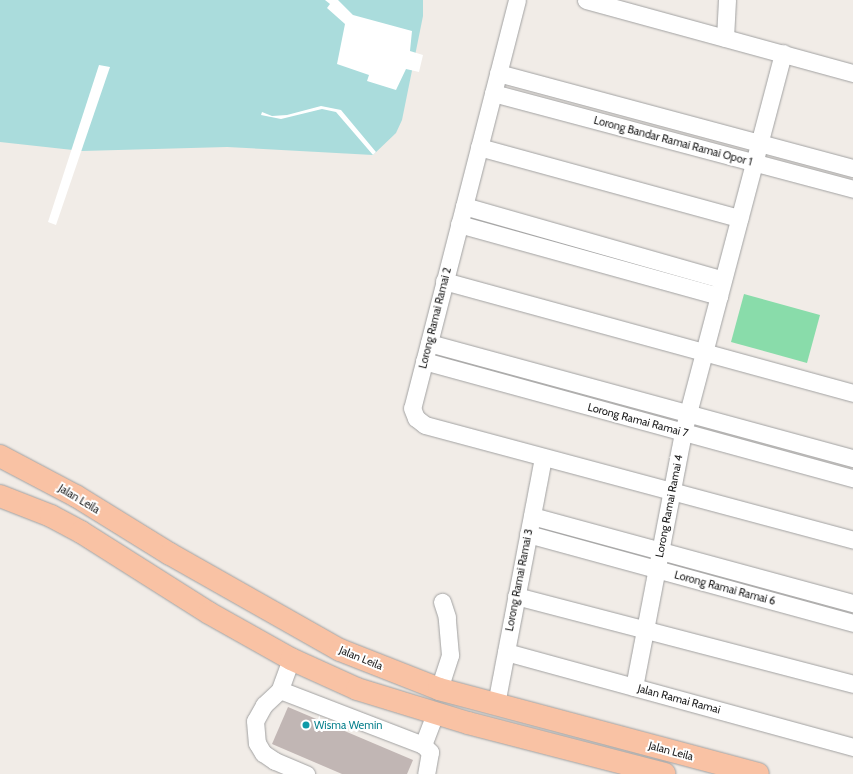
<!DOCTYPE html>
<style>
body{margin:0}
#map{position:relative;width:853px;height:774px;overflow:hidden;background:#f1ece7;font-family:Cabin,sans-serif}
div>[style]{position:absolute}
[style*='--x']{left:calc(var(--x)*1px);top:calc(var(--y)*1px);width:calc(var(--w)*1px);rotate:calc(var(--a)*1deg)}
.pitch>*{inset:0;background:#89dcaa}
.water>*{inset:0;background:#aadcdc}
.pier>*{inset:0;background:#fff}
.building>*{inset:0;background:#c1b6b4}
.roads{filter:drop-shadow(0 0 1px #a1a1a1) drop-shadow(0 0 1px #a1a1a1)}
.minor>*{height:17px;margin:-8.5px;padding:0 8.5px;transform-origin:8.5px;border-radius:8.5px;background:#fff}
.major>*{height:22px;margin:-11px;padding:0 11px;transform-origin:11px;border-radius:11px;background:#f9c2a4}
.dots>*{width:11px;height:11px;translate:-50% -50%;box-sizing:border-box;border:2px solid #fff;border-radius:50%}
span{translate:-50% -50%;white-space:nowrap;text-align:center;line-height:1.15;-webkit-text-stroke:4px #fff;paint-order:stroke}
.street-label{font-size:11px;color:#202020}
.culture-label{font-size:11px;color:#0d838f}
.left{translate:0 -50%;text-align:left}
</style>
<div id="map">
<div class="pitch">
<div style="clip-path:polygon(744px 294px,820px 315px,807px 363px,731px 342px)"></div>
</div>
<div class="water">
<div style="clip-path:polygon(0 0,423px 0,423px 16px,402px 120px,396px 133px,373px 155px,227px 147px,82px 151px,0 142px)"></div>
</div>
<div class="pier">
<div style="clip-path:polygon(325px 0,338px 0,353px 15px,412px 31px,410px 51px,423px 55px,419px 72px,406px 69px,396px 90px,367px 81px,369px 75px,337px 64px,345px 24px,327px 8px,330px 4px)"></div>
<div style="clip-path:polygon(99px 65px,110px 67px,56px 225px,48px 222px)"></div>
<div style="clip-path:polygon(321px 106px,341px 110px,376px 152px,373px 155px,336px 112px,322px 109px,281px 119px,261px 115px,262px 112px,272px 116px,287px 115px)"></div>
</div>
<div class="building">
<div style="clip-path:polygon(288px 707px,413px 760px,407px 774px,342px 774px,272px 744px)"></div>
</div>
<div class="roads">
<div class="minor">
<div style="--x:517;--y:0;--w:421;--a:104.4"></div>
<div style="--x:412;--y:408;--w:11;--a:68"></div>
<div style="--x:416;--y:418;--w:11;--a:38"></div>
<div style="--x:425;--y:425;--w:443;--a:15"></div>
<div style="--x:586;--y:0;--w:277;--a:15.3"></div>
<div style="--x:725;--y:38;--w:38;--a:-87"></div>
<div style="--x:498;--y:73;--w:367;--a:15"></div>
<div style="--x:493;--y:93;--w:373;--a:14.9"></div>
<div style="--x:479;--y:147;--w:270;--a:15.3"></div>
<div style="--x:464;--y:206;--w:269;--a:15.9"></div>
<div style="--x:459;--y:224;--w:270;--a:15.5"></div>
<div style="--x:444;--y:281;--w:424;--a:15.3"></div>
<div style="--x:429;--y:343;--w:439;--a:15.2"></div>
<div style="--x:424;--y:361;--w:445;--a:15.3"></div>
<div style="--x:532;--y:516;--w:333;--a:15.2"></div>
<div style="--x:528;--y:534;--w:337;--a:15.3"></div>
<div style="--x:516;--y:596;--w:348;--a:14.6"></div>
<div style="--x:506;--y:652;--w:360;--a:15.3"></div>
<div style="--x:291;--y:659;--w:33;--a:110"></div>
<div style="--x:280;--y:690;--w:153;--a:21"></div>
<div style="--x:423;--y:745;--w:34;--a:-69"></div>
<div style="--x:634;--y:687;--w:260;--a:-79.1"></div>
<div style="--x:683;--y:432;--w:392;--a:-75.2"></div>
<div style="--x:439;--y:689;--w:36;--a:-72"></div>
<div style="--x:450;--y:655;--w:38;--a:-95"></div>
<div style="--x:447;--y:617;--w:16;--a:-108"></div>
<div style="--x:280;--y:690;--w:22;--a:137"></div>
<div style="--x:264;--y:705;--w:18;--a:119"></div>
<div style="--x:255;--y:721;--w:22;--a:85"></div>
<div style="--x:257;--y:743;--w:12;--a:59"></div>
<div style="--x:263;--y:753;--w:14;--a:34"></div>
<div style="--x:275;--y:761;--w:34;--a:23"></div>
<div style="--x:496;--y:704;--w:251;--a:-79.2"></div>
<div style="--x:423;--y:745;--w:10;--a:45"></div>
<div style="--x:430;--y:752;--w:22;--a:100"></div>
</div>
<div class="major">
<div style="--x:0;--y:456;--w:86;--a:27.8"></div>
<div style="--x:76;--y:496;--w:110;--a:31.7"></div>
<div style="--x:170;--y:554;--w:195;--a:29.5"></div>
<div style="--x:340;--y:650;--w:106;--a:21.5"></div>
<div style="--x:439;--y:689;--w:330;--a:14.9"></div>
<div style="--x:0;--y:496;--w:55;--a:21.4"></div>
<div style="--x:51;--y:516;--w:34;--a:28"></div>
<div style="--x:81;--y:532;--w:151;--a:32.3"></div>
<div style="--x:209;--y:613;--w:94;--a:29.3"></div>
<div style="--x:291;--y:659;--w:72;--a:24.4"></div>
<div style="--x:357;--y:689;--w:116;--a:17"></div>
<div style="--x:468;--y:723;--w:203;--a:14.5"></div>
</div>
</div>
<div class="dots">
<div style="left:306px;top:725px;background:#0f9aa8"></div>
</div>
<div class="street-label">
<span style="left:673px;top:141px;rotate:15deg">Lorong Bandar Ramai Ramai Opor 1</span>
<span style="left:435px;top:318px;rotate:-76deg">Lorong Ramai Ramai 2</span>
<span style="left:638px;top:420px;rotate:15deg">Lorong Ramai Ramai 7</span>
<span style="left:79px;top:499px;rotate:31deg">Jalan Leila</span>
<span style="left:669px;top:506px;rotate:-79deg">Lorong Ramai Ramai 4</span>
<span style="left:519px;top:580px;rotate:-79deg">Lorong Ramai Ramai 3</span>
<span style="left:725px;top:588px;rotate:15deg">Lorong Ramai Ramai 6</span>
<span style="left:361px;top:658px;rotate:22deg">Jalan Leila</span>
<span style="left:679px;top:699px;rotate:15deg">Jalan Ramai Ramai</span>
<span style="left:671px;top:751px;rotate:15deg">Jalan Leila</span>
</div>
<div class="culture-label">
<span class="left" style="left:314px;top:725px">Wisma Wemin</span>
</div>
</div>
